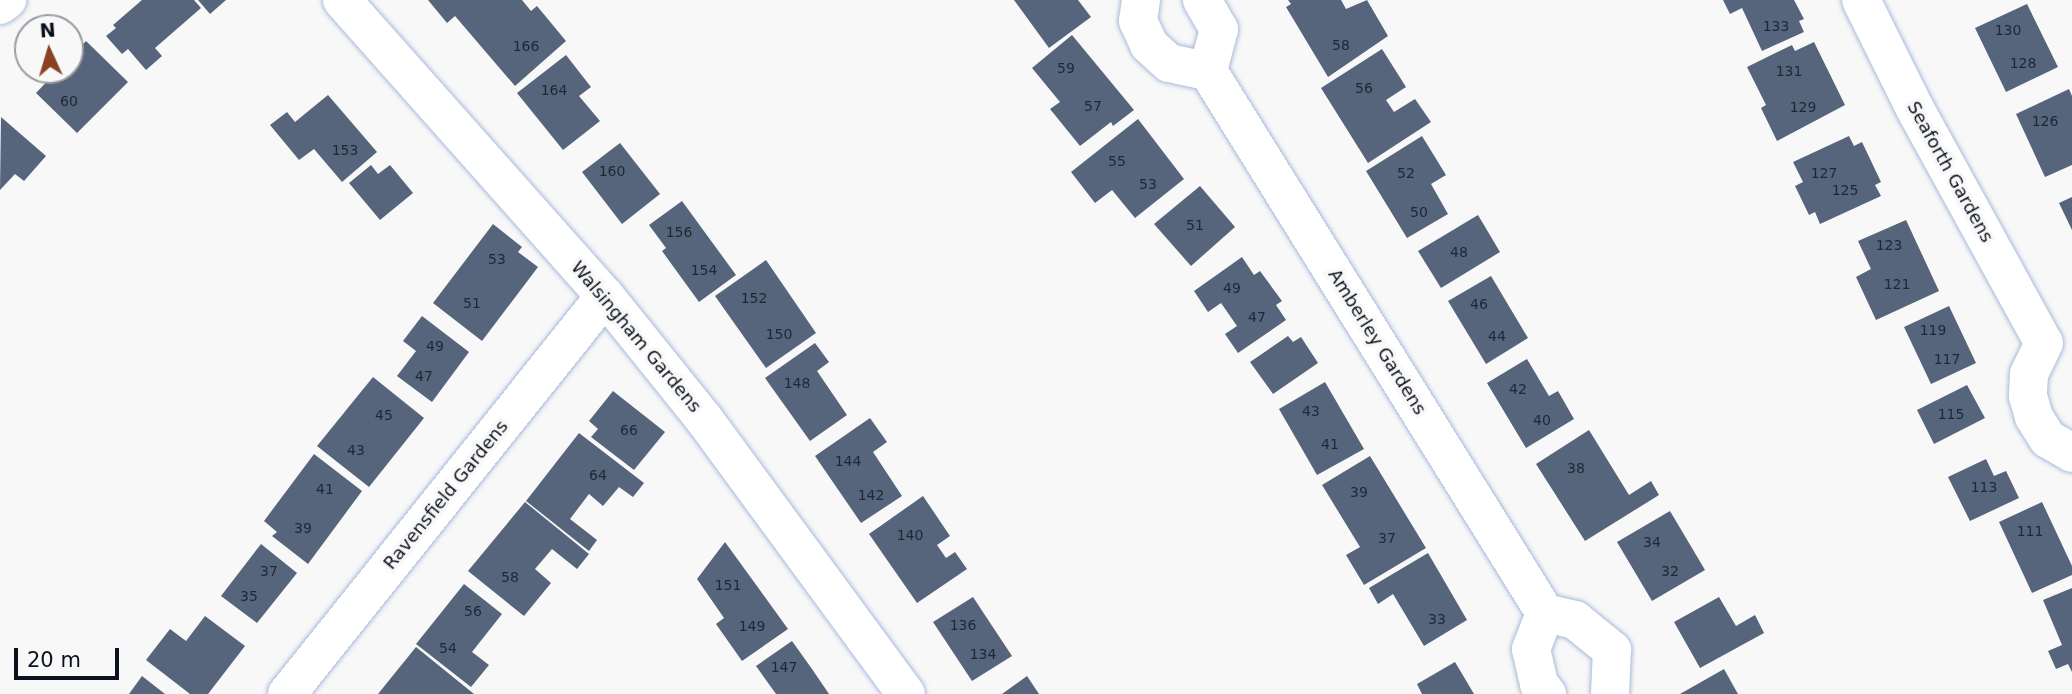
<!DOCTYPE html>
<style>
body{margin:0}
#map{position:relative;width:2072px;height:694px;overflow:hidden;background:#f8f8f8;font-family:"DejaVu Sans",sans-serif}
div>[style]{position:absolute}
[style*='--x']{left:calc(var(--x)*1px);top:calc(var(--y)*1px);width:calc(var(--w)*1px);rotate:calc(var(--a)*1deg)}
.building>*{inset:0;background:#56657c}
.roads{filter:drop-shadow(0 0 2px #a8bbda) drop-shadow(0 0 2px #a8bbda)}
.minor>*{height:38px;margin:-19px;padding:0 19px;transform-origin:19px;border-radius:19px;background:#fff}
span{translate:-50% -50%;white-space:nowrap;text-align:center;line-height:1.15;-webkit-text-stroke:7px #f8f8f8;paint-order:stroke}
.number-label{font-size:14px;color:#1e2735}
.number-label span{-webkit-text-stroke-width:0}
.street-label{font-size:18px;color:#0b121d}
.north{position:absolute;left:14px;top:14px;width:70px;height:70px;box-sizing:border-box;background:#f8f8f8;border:2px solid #999ca0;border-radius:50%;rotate:356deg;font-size:19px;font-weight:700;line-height:28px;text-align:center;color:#0b121d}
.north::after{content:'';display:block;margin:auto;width:24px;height:32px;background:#8a4322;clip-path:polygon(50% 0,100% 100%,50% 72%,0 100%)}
.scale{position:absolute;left:14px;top:648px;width:105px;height:32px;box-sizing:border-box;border:4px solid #0b121d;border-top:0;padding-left:9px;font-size:21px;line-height:24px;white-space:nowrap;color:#0b121d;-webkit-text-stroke:5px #f8f8f8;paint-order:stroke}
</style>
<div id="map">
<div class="building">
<div style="clip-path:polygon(142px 0,194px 0,201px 8px,155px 48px,162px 56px,146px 70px,128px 49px,122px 54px,106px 36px,116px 28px,113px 25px)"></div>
<div style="clip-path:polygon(198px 0,226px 0,210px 14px)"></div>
<div style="clip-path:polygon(428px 0,522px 0,531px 11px,537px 6px,566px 41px,515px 86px,455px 16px,447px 23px)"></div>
<div style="clip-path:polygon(1014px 0,1078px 0,1091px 17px,1049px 48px)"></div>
<div style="clip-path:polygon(1288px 0,1341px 0,1346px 9px,1367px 0,1388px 36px,1328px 77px,1286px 7px,1291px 4px)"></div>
<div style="clip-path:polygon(1723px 0,1794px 0,1804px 19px,1799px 21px,1804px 32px,1762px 51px,1742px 8px,1730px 14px)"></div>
<div style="clip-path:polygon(2027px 4px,2058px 67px,2006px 92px,1975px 28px)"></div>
<div style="clip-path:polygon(1072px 35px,1134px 110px,1113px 126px,1111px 122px,1080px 146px,1050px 109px,1060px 102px,1032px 68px)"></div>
<div style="clip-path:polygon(86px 41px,128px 82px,77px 133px,36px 93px,58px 70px,70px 70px,70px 58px)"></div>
<div style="clip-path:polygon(1814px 42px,1845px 105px,1777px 141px,1761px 108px,1766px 105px,1747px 67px,1792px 45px,1795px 51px)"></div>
<div style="clip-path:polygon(1382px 49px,1406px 87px,1386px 100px,1394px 112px,1415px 99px,1431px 122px,1368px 163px,1321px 88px)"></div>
<div style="clip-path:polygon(566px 55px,591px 87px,579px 96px,600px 121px,563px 150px,517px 93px)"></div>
<div style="clip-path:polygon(2069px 89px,2072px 96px,2072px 165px,2045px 177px,2016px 114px)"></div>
<div style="clip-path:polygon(328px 95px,377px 152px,342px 182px,314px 149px,299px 160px,270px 125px,287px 112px,295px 122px)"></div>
<div style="clip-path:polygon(1px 117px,46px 156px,24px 181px,15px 174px,0 190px)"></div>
<div style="clip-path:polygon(1138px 119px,1184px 179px,1135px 218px,1112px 190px,1095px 203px,1071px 172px)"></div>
<div style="clip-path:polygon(1422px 136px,1446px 175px,1431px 184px,1448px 214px,1407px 238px,1366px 171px)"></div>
<div style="clip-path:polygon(1849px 136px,1854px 146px,1862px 142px,1881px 182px,1875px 185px,1881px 196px,1820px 224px,1815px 212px,1809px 215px,1795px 186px,1803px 182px,1793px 162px)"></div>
<div style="clip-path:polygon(620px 143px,660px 194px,622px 224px,582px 172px)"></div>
<div style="clip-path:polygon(371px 165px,378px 174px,390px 165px,413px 193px,380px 220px,349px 183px)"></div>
<div style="clip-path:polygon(1200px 186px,1235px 227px,1191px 266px,1154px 224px)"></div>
<div style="clip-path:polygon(2072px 197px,2072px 230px,2059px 203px)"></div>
<div style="clip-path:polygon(682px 201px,736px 275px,699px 302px,662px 251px,666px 248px,649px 225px)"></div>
<div style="clip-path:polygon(1478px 215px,1500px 252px,1441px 288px,1418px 251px)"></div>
<div style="clip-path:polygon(1906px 220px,1939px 291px,1876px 320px,1856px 277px,1871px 269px,1858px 241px)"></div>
<div style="clip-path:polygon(493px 224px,522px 247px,518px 252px,538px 267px,482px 341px,433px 303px)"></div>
<div style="clip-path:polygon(1242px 257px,1254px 275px,1260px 271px,1282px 301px,1276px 305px,1286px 320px,1238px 353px,1225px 334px,1237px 326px,1221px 303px,1208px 312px,1194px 291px)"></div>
<div style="clip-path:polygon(766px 260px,816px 333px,766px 368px,715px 296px)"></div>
<div style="clip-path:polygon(1491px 276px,1528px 338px,1486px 364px,1448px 301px)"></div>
<div style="clip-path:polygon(1949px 306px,1976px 363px,1931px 384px,1904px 327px)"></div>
<div style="clip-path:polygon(422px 316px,469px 352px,432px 402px,397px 376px,416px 351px,403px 341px)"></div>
<div style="clip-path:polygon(1288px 336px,1293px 342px,1301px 337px,1318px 363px,1273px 394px,1250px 362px)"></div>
<div style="clip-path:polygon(815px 343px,829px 362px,817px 371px,847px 415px,810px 441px,765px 378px)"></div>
<div style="clip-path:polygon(1527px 359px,1549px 396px,1558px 391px,1574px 419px,1526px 448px,1487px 383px)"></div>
<div style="clip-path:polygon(373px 377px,424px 418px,369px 487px,317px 446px)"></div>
<div style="clip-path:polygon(1325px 382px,1364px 449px,1317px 475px,1279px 409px)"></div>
<div style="clip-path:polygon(1967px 385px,1985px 418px,1934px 444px,1917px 410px)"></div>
<div style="clip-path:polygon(613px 391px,665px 432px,634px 470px,591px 437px,598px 429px,589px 421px)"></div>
<div style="clip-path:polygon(870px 418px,887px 442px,873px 452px,902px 496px,861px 523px,815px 456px)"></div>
<div style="clip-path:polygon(1589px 430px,1629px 495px,1651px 481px,1659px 495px,1585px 541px,1536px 464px)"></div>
<div style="clip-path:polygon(579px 433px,644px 483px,633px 497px,619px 487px,603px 506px,589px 494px,570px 519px,597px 540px,589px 551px,526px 501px)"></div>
<div style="clip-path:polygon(314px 454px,362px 491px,308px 564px,272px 536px,277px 532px,264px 521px)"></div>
<div style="clip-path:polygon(1370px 456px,1426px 548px,1364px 585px,1346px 555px,1360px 547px,1322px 485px)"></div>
<div style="clip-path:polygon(1986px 459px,1994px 476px,2006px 471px,2019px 498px,1970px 521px,1948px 477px)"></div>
<div style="clip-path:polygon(923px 496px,950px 536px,937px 545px,946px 558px,955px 552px,967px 569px,917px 603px,869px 534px)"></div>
<div style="clip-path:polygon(525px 502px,589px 554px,577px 569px,552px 549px,535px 569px,551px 583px,524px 616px,468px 571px)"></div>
<div style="clip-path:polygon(2042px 502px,2072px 566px,2072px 575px,2032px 593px,1999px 522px)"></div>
<div style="clip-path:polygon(1670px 511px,1705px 570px,1652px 601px,1617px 542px)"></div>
<div style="clip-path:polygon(725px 542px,788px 629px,742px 661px,716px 624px,724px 618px,697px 579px)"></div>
<div style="clip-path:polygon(261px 544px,297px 573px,257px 623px,221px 596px)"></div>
<div style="clip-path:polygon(1428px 553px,1467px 620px,1424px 646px,1393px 594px,1378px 604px,1369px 588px)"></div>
<div style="clip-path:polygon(464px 584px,502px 614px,472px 652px,489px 665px,471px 687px,416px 644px)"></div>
<div style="clip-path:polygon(2072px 588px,2072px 672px,2068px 664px,2056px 669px,2048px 651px,2062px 645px,2043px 600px)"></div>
<div style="clip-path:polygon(973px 597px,1012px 656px,972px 681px,933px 622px)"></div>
<div style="clip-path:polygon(1719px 597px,1736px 626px,1755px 615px,1764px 633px,1700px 668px,1674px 622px)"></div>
<div style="clip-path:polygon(205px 616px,245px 646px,208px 694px,190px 694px,146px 660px,170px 629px,186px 641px)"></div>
<div style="clip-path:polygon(792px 641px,812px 669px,829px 694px,776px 694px,756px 666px)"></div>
<div style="clip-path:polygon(416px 647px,474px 694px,378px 694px)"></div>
<div style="clip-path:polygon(1455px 662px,1474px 694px,1422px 694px,1417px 684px)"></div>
<div style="clip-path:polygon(1724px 669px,1738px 694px,1680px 694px)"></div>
<div style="clip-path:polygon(142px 676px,165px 694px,129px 694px)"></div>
<div style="clip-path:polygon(1027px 676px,1039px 694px,1002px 694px)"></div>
</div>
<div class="roads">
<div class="minor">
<div style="--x:342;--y:0;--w:396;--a:48.4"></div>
<div style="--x:605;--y:296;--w:158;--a:51.2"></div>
<div style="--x:704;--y:419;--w:341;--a:53.7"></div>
<div style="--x:1141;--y:0;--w:21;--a:98"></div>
<div style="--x:1138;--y:21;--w:26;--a:65"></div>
<div style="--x:1149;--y:45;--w:27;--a:42"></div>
<div style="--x:1169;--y:63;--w:40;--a:12"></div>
<div style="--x:1202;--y:0;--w:34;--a:60"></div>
<div style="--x:1219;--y:29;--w:43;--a:104.7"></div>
<div style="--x:1208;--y:71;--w:638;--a:58.13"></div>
<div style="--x:1545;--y:613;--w:31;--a:13"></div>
<div style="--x:1575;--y:620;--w:48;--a:39"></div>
<div style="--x:1612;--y:650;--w:44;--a:92.6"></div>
<div style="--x:1861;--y:0;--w:119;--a:63.6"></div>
<div style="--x:1914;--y:107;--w:269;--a:61.2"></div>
<div style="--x:0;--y:5;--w:9;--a:-36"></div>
<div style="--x:2044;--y:343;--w:34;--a:116"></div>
<div style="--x:2029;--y:374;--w:22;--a:93"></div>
<div style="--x:2028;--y:396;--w:22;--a:74"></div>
<div style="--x:2034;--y:417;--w:26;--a:58"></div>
<div style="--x:2048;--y:439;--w:28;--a:30"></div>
<div style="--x:1545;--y:613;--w:39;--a:111"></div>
<div style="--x:1531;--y:649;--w:36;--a:77"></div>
<div style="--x:1539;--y:684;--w:13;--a:51"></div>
<div style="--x:287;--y:694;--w:509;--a:-51.38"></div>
</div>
</div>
<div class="number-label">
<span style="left:1776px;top:26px">133</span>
<span style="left:2008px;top:30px">130</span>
<span style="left:1341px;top:45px">58</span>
<span style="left:526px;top:46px">166</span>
<span style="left:2023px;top:63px">128</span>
<span style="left:1066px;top:68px">59</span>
<span style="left:1789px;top:71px">131</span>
<span style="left:1364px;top:88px">56</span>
<span style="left:554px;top:90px">164</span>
<span style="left:69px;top:101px">60</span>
<span style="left:1093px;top:106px">57</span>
<span style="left:1803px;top:107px">129</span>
<span style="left:2045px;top:121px">126</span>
<span style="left:345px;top:150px">153</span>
<span style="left:1117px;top:161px">55</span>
<span style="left:612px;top:171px">160</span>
<span style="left:1406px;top:173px">52</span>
<span style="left:1824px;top:173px">127</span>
<span style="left:1148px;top:184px">53</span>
<span style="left:1845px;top:190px">125</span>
<span style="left:1419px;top:212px">50</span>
<span style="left:1195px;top:225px">51</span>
<span style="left:679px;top:232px">156</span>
<span style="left:1889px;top:245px">123</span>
<span style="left:1459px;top:252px">48</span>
<span style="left:497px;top:259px">53</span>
<span style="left:704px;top:270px">154</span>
<span style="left:1897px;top:284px">121</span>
<span style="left:1232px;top:288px">49</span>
<span style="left:754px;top:298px">152</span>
<span style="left:472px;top:303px">51</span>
<span style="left:1479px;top:304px">46</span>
<span style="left:1257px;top:317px">47</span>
<span style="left:1933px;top:330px">119</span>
<span style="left:779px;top:334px">150</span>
<span style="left:1497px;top:336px">44</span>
<span style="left:435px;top:346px">49</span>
<span style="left:1947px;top:359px">117</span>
<span style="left:424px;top:376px">47</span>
<span style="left:797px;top:383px">148</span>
<span style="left:1518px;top:389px">42</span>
<span style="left:1311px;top:411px">43</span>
<span style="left:1951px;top:414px">115</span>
<span style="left:384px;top:415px">45</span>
<span style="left:1542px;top:420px">40</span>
<span style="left:629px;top:430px">66</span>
<span style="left:1330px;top:444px">41</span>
<span style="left:356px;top:450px">43</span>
<span style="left:848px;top:461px">144</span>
<span style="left:1576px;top:468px">38</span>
<span style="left:598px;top:475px">64</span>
<span style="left:1984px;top:487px">113</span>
<span style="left:325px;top:489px">41</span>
<span style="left:1359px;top:492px">39</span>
<span style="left:871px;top:495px">142</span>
<span style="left:303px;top:528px">39</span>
<span style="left:2030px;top:531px">111</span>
<span style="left:910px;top:535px">140</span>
<span style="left:1387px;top:538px">37</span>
<span style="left:1652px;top:542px">34</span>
<span style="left:269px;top:571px">37</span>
<span style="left:1670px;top:571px">32</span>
<span style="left:510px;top:577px">58</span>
<span style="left:728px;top:585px">151</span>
<span style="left:249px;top:596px">35</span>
<span style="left:473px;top:611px">56</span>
<span style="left:1437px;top:619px">33</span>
<span style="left:963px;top:625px">136</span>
<span style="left:752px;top:626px">149</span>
<span style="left:448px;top:648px">54</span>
<span style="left:983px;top:654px">134</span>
<span style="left:784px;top:667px">147</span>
</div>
<div class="street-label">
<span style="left:1950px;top:172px;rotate:61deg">Seaforth Gardens</span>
<span style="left:636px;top:337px;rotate:50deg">Walsingham Gardens</span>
<span style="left:1377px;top:342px;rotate:58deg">Amberley Gardens</span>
<span style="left:446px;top:495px;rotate:-51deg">Ravensfield Gardens</span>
</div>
<div class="north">N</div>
<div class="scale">20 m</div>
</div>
